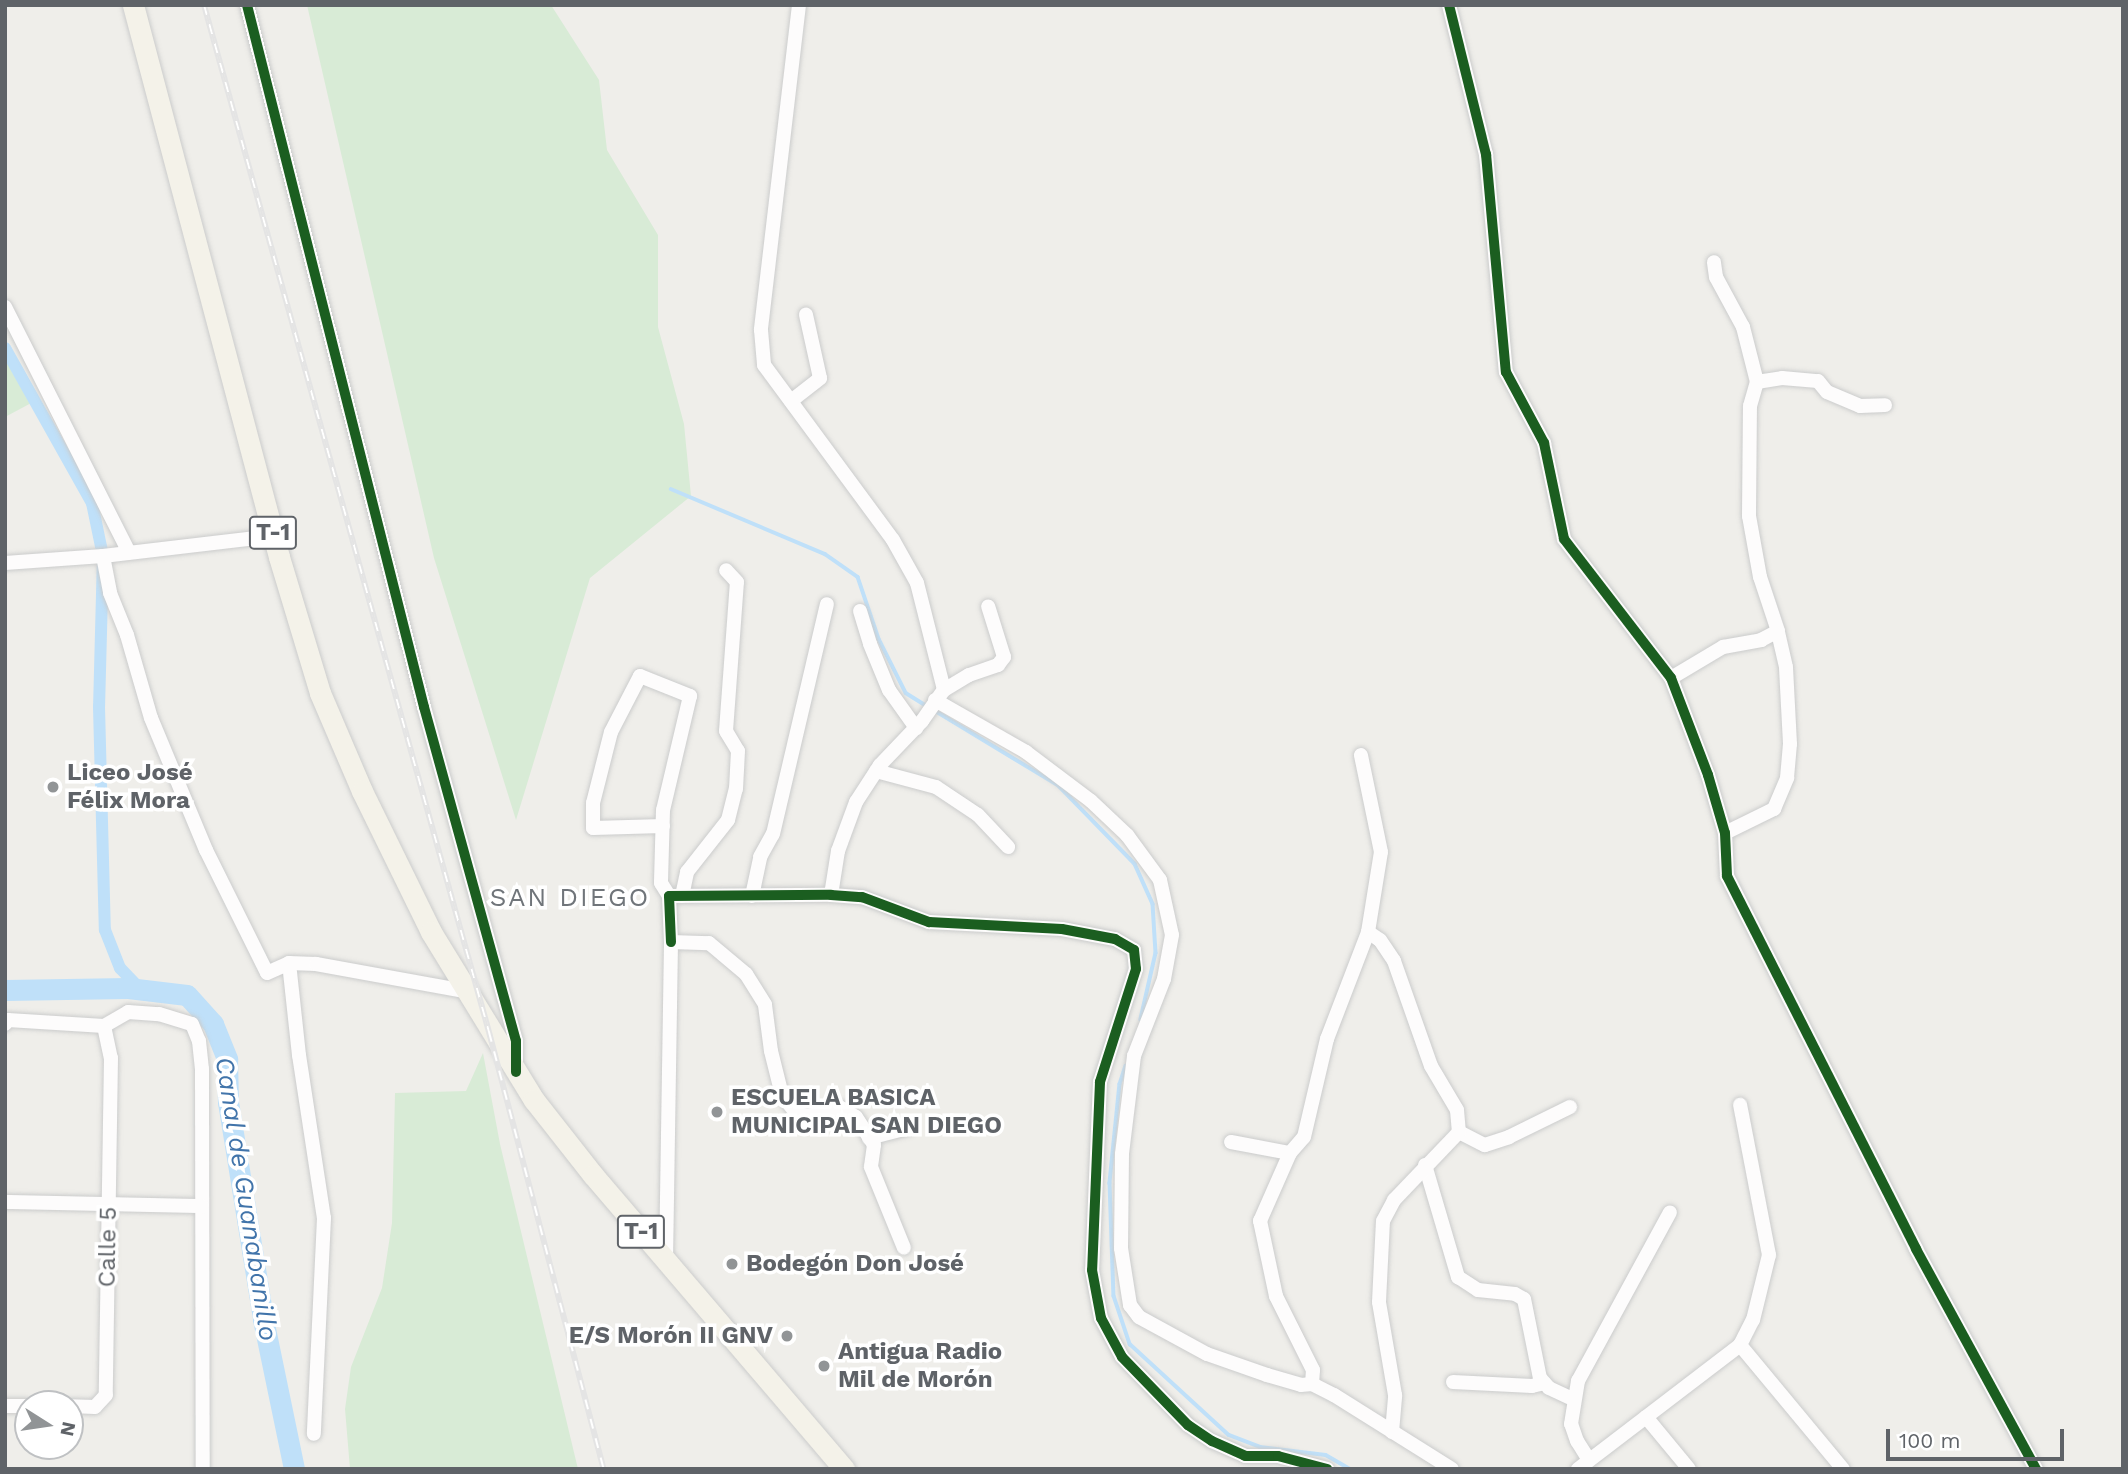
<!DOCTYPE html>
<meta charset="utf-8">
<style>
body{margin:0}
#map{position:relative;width:2128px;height:1474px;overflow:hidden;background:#efeeea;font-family:"Work Sans",sans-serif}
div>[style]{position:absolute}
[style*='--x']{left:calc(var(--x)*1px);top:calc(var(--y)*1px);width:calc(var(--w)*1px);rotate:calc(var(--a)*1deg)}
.green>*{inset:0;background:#d8ebd6}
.stream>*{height:3.5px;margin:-1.75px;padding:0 1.75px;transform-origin:1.75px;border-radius:1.75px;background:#bfe0f9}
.canal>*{height:12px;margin:-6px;padding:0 6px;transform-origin:6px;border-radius:6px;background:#bfe0f9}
.river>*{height:21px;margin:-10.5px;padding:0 10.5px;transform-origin:10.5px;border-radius:10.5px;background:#bfe0f9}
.roads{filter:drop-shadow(0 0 2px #cbcccc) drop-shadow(0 0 2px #cbcccc)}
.street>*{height:14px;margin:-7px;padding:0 7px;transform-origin:7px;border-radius:7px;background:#fdfcfc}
.primary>*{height:21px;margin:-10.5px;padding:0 10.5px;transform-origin:10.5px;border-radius:10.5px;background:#f4f2e9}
.rail>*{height:6px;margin-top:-3px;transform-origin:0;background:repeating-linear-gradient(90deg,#fff 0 10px,#e4e4e4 0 20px);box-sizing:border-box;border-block:2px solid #e4e4e4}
.cycleway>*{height:10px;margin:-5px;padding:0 5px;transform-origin:5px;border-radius:5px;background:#1b5e20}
.dots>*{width:19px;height:19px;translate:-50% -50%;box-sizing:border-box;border:4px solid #fff;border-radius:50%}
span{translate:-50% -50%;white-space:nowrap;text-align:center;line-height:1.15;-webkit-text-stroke:7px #fff;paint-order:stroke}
.shield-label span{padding:2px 5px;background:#fff;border:2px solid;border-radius:5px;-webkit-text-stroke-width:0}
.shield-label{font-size:23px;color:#5f6368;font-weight:700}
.poi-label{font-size:24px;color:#5f6368;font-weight:700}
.left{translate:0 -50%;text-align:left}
.right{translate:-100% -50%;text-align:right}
.street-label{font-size:24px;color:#5f6368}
.neighbourhood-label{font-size:26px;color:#70757a;letter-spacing:2px}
.water-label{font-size:26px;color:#4174aa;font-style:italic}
.frame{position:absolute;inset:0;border:7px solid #5f6368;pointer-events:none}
.north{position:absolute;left:14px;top:1390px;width:70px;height:70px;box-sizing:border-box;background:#fff;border:2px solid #bfc1c3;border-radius:50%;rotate:102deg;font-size:19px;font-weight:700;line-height:28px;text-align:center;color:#5f6368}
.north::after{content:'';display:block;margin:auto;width:24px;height:32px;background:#919496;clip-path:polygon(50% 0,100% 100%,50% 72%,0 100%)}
.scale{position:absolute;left:1886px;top:1429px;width:178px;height:32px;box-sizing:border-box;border:4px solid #5f6368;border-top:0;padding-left:9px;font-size:21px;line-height:24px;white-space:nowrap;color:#5f6368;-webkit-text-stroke:5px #fff;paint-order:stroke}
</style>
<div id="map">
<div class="green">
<div style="clip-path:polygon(307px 5px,551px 5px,599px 80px,607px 150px,658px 235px,658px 327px,684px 424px,691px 496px,590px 578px,516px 820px,434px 558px)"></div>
<div style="clip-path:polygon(5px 349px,35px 401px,5px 417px)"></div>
<div style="clip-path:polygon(483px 1053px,500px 1144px,578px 1469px,350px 1469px,345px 1409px,351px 1367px,382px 1288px,392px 1223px,395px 1093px,466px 1091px)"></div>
</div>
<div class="stream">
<div style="--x:671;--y:489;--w:167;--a:22.9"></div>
<div style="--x:825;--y:554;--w:40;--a:34.9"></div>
<div style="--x:858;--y:577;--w:65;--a:71.3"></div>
<div style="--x:879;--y:639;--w:60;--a:63.4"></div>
<div style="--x:906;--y:693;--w:25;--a:32"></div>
<div style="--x:934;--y:710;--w:145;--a:31.2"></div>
<div style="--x:1058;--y:785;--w:110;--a:45.7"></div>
<div style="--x:1135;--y:864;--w:44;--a:65.8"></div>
<div style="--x:1153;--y:904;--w:49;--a:86.5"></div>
<div style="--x:1156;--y:953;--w:68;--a:102.8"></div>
<div style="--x:1126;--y:1066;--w:19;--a:108"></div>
<div style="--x:1120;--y:1084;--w:100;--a:95.8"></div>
<div style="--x:1110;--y:1183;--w:113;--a:88"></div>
<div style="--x:1114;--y:1296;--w:51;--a:71.6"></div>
<div style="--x:1130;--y:1344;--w:134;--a:42.6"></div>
<div style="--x:1229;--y:1435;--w:33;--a:21"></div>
<div style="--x:1260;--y:1447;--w:66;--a:6.9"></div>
<div style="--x:1326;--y:1455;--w:28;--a:30"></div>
</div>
<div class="canal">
<div style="--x:5;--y:348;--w:178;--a:60.7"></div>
<div style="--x:92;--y:503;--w:54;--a:78.3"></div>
<div style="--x:103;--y:556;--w:151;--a:91.5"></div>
<div style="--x:99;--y:707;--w:223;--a:88.5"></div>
<div style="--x:105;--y:930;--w:41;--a:68.5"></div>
<div style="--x:120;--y:968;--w:30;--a:46"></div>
</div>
<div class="river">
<div style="--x:5;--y:990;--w:123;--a:-0.9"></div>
<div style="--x:128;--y:988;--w:59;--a:6.8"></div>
<div style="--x:187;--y:995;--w:39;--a:48"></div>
<div style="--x:213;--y:1024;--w:38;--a:68"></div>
<div style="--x:227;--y:1059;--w:43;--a:88.7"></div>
<div style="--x:228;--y:1102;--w:220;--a:80.8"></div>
<div style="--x:263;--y:1319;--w:153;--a:78.3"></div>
</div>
<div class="roads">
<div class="street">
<div style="--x:247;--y:5;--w:724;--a:75.85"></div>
<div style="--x:424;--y:707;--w:346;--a:74.6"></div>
<div style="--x:516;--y:1041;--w:27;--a:90"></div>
<div style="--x:799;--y:5;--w:327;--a:96.7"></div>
<div style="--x:761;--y:330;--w:35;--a:85"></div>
<div style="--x:764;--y:365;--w:217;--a:53.6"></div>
<div style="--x:893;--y:540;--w:49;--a:60.8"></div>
<div style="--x:917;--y:583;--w:110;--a:75.8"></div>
<div style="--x:1449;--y:5;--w:154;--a:76.1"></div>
<div style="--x:1486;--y:154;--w:219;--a:84.8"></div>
<div style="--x:1506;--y:372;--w:81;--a:61.8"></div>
<div style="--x:1544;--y:443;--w:98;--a:78.2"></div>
<div style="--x:1564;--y:539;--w:175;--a:52.4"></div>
<div style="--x:1671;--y:678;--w:104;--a:69.1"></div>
<div style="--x:1708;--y:775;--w:60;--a:73.7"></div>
<div style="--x:1725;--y:833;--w:43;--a:87.3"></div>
<div style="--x:1727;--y:876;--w:418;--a:63.1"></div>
<div style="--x:1916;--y:1249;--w:251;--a:61.4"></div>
<div style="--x:5;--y:307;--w:275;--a:63.2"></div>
<div style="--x:1757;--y:382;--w:25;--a:-9"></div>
<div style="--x:1782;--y:378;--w:36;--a:5"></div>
<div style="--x:1818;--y:381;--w:14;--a:51"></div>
<div style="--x:1827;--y:392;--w:36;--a:23"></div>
<div style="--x:1860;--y:406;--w:25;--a:-2"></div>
<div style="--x:791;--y:401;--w:37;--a:-38"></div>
<div style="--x:820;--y:378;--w:65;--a:-102.5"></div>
<div style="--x:103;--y:556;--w:38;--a:79"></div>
<div style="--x:110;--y:593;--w:45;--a:68"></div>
<div style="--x:127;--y:635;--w:86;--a:73.9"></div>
<div style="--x:151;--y:718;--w:143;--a:67.4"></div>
<div style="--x:206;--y:850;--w:137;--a:63.6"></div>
<div style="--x:267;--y:973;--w:24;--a:-24"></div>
<div style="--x:289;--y:963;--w:27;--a:2"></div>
<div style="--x:316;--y:964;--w:151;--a:10.3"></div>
<div style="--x:5;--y:563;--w:98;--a:-4.1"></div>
<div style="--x:103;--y:556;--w:171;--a:-6.7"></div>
<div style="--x:860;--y:611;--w:34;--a:73"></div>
<div style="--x:870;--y:644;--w:50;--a:67.6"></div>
<div style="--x:889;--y:690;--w:47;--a:54.6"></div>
<div style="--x:1671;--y:678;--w:61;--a:-30.8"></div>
<div style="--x:1723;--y:647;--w:39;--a:-10"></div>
<div style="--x:1761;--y:640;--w:19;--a:-28"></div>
<div style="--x:1778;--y:631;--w:57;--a:-108.4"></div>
<div style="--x:1760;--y:577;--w:62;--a:-100.2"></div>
<div style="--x:1749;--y:516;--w:110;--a:-89.5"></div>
<div style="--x:1750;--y:406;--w:25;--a:-74"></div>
<div style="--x:1757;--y:382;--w:57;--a:-104.3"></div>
<div style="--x:1743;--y:327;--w:57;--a:-118.4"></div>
<div style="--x:1716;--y:277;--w:15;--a:-98"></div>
<div style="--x:935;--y:700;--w:105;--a:29.7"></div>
<div style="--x:1026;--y:752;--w:81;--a:37"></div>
<div style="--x:1091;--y:801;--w:50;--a:43.4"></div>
<div style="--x:1127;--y:835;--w:56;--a:53.7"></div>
<div style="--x:1160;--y:880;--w:56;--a:77.7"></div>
<div style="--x:1172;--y:935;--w:45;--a:100.3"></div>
<div style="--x:1164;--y:979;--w:83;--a:111.3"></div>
<div style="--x:1134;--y:1056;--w:99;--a:97"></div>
<div style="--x:1122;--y:1154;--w:94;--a:90.6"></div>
<div style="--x:1121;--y:1248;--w:58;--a:81"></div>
<div style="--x:1130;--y:1305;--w:15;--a:53"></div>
<div style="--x:1139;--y:1317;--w:77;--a:28.6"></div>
<div style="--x:1207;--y:1354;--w:64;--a:19.3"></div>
<div style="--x:1267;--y:1375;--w:35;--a:16"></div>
<div style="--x:1301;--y:1385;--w:11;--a:-5"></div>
<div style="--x:1312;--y:1384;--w:25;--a:27"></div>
<div style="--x:1334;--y:1395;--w:139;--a:32.1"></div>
<div style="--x:876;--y:771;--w:62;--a:14.9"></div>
<div style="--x:936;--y:787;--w:50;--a:33.7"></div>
<div style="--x:978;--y:815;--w:44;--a:46.8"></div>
<div style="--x:663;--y:826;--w:70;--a:178.4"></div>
<div style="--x:593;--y:828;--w:25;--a:-90"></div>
<div style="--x:593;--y:803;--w:73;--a:-75.8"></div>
<div style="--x:611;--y:732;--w:63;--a:-62.6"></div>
<div style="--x:640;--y:676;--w:54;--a:21.8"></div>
<div style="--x:690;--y:696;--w:117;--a:103.3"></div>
<div style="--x:663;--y:810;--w:73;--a:91.6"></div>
<div style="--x:661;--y:883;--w:15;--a:58"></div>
<div style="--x:1725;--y:833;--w:55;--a:-26.1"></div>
<div style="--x:1774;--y:809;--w:34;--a:-67"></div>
<div style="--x:1787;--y:778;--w:34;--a:-85"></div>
<div style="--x:1790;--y:744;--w:77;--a:-93"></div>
<div style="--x:1786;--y:667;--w:37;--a:-103"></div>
<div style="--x:831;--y:895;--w:45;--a:-81"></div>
<div style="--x:838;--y:851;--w:52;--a:-69.8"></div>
<div style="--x:856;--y:802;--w:44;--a:-57"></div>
<div style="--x:880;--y:765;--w:61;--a:-46.3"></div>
<div style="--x:922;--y:721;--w:38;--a:-55"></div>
<div style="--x:944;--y:690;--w:29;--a:-31"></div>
<div style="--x:969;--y:675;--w:31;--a:-19"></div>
<div style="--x:998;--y:665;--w:10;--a:-53"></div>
<div style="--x:1004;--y:657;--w:53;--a:-107.4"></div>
<div style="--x:682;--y:896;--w:25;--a:-78"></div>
<div style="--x:687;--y:872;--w:66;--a:-51.7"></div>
<div style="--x:728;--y:820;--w:32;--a:-76"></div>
<div style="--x:736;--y:789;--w:38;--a:-87"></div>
<div style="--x:738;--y:751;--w:23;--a:-121"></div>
<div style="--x:726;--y:731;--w:149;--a:-85.8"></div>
<div style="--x:737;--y:582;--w:16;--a:-133"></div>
<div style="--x:752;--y:896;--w:40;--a:-78"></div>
<div style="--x:760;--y:857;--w:26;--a:-61"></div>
<div style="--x:773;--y:834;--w:236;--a:-76.8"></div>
<div style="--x:1368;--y:932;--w:14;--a:34"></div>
<div style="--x:1380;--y:940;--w:25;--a:56"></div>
<div style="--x:1394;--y:961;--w:111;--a:70.6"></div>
<div style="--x:1431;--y:1066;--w:51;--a:59.4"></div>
<div style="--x:1457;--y:1110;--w:22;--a:85"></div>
<div style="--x:671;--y:942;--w:46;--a:-92.5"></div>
<div style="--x:669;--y:896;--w:162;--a:-0.4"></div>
<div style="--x:831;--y:895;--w:31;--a:4"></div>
<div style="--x:862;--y:897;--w:72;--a:20.5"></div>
<div style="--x:929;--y:922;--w:133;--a:3"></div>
<div style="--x:1062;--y:929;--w:54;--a:10.7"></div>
<div style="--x:1115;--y:939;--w:22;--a:30"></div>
<div style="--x:1134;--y:950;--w:19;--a:84"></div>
<div style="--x:1136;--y:969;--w:119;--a:107.7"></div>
<div style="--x:1100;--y:1082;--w:188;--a:92.4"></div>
<div style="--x:1092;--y:1270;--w:49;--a:79.4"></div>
<div style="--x:1101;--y:1318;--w:44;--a:61.7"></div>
<div style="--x:1122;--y:1357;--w:95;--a:45.9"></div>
<div style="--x:1188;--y:1425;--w:29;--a:34"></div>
<div style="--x:1212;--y:1441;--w:36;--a:24"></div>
<div style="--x:1245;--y:1456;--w:33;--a:0"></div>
<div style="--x:1278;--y:1456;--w:51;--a:14.9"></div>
<div style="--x:289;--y:963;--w:93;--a:83.8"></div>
<div style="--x:299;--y:1055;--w:165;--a:81.3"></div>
<div style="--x:324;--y:1218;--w:216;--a:92.7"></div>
<div style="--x:5;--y:1024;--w:5;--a:-53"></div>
<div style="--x:8;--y:1020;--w:96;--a:3.6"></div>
<div style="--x:104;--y:1026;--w:33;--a:78"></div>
<div style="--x:111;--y:1058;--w:337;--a:90.9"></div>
<div style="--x:106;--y:1395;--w:16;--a:133"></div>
<div style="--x:95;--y:1407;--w:25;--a:-178"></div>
<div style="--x:104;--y:1026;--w:28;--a:-30"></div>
<div style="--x:128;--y:1012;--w:31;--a:4"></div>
<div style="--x:159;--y:1014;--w:34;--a:17"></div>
<div style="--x:192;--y:1024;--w:18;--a:68"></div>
<div style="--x:199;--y:1041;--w:28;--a:84"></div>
<div style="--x:202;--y:1069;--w:400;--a:89.9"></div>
<div style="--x:1459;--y:1132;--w:29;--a:27"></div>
<div style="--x:1485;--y:1145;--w:25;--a:-18"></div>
<div style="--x:1509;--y:1137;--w:68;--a:-26.2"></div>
<div style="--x:869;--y:1138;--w:40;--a:-14.4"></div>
<div style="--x:1231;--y:1142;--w:60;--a:10.6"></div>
<div style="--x:1425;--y:1165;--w:117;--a:73.6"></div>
<div style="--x:1458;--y:1277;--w:24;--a:33"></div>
<div style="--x:1478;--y:1290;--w:37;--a:6"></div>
<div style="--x:1515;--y:1294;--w:10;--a:29"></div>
<div style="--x:1524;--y:1299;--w:81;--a:78.6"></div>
<div style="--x:1540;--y:1378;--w:13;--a:48"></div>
<div style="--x:1549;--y:1388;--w:26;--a:25"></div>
<div style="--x:5;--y:1202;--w:197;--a:1.2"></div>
<div style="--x:666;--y:1261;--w:319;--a:-89.1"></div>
<div style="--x:671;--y:942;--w:38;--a:2"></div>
<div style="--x:709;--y:943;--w:48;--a:40"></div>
<div style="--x:746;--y:974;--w:36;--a:58"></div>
<div style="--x:765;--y:1005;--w:46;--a:82.6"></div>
<div style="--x:771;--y:1051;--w:45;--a:76"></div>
<div style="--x:782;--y:1095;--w:24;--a:52"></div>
<div style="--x:797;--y:1114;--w:12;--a:9"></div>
<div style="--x:809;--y:1116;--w:33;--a:-14"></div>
<div style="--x:841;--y:1108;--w:17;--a:31"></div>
<div style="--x:856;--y:1117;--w:33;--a:57"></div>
<div style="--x:874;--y:1145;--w:22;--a:98"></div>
<div style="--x:871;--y:1167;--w:87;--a:67.8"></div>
<div style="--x:1740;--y:1345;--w:161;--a:50.3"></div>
<div style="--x:1453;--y:1382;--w:79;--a:2.9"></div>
<div style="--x:1532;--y:1386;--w:12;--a:-14"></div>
<div style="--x:1312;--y:1384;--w:14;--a:-86"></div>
<div style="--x:1313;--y:1370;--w:83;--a:-116.6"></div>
<div style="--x:1276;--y:1296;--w:77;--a:-102"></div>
<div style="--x:1260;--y:1221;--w:74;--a:-66.2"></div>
<div style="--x:1290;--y:1153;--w:21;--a:-49"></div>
<div style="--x:1304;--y:1137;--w:101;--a:-76.8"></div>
<div style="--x:1327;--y:1039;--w:115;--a:-69"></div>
<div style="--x:1368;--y:932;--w:81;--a:-80.8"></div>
<div style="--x:1381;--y:852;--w:99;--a:-101.7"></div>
<div style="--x:5;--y:1406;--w:23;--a:0"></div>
<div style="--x:1646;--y:1417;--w:67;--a:50.4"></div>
<div style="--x:1392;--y:1432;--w:37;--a:-85"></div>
<div style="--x:1395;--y:1395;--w:94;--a:-99.8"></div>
<div style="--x:1379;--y:1302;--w:81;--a:-87.2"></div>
<div style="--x:1383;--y:1221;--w:24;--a:-62"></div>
<div style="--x:1394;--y:1200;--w:94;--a:-46.3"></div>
<div style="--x:1589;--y:1460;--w:22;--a:-122"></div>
<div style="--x:1577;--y:1441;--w:18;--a:-109"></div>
<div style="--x:1571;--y:1424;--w:44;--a:-80.8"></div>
<div style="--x:1578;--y:1381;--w:192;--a:-61.4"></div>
<div style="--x:1578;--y:1469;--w:204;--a:-37.4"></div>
<div style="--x:1740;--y:1345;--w:28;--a:-63"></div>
<div style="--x:1753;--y:1320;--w:67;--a:-76.2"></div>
<div style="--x:1769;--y:1255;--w:153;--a:-100.9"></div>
</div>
<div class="primary">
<div style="--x:133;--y:5;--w:571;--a:75.18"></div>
<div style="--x:279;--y:557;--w:142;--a:73.2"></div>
<div style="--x:320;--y:693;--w:107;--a:66.8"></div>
<div style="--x:362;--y:791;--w:157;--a:63.9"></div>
<div style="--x:431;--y:932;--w:197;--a:58.5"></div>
<div style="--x:534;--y:1100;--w:95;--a:51.8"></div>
<div style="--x:593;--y:1175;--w:387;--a:49.5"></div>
</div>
</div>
<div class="rail">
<div style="--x:204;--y:5;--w:1066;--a:74.49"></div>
<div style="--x:489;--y:1032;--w:452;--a:75.3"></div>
</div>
<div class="cycleway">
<div style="--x:247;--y:5;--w:724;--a:75.85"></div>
<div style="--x:424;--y:707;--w:346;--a:74.6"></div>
<div style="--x:516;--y:1041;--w:31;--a:90"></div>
<div style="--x:1449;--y:5;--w:154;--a:76.1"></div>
<div style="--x:1486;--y:154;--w:219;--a:84.8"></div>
<div style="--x:1506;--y:372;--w:81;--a:61.8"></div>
<div style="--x:1544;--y:443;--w:98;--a:78.2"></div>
<div style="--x:1564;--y:539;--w:175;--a:52.4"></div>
<div style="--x:1671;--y:678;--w:104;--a:69.1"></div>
<div style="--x:1708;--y:775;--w:60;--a:73.7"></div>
<div style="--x:1725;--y:833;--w:43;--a:87.3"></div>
<div style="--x:1727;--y:876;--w:418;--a:63.1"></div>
<div style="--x:1916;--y:1249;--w:251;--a:61.4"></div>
<div style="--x:671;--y:942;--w:46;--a:-92.5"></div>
<div style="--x:669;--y:896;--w:162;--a:-0.4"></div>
<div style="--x:831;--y:895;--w:31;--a:4"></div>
<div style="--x:862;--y:897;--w:72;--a:20.5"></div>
<div style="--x:929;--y:922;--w:133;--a:3"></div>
<div style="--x:1062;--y:929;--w:54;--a:10.7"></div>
<div style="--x:1115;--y:939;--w:22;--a:30"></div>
<div style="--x:1134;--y:950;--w:19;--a:84"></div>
<div style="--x:1136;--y:969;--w:119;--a:107.7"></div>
<div style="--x:1100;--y:1082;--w:188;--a:92.4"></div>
<div style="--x:1092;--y:1270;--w:49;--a:79.4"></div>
<div style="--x:1101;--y:1318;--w:44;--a:61.7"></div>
<div style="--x:1122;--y:1357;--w:95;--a:45.9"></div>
<div style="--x:1188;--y:1425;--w:29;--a:34"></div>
<div style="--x:1212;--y:1441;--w:36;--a:24"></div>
<div style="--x:1245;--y:1456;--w:33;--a:0"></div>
<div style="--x:1278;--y:1456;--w:51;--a:14.9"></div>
</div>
<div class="dots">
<div style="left:53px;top:787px;background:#919496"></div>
<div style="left:717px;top:1112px;background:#919496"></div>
<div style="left:732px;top:1264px;background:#919496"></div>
<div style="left:787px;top:1336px;background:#919496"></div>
<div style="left:824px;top:1366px;background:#919496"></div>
</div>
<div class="shield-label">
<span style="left:273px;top:533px">T-1</span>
<span style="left:641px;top:1232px">T-1</span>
</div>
<div class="poi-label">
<span class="left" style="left:67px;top:787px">Liceo José<br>Félix Mora</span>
<span class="left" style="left:731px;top:1112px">ESCUELA BASICA<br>MUNICIPAL SAN DIEGO</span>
<span class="left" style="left:746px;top:1264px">Bodegón Don José</span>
<span class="right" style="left:773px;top:1336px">E/S Morón II GNV</span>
<span class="left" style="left:838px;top:1366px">Antigua Radio<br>Mil de Morón</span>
</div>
<div class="street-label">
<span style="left:108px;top:1247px;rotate:-89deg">Calle 5</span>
</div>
<div class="neighbourhood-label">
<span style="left:570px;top:898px">SAN DIEGO</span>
</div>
<div class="water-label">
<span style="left:246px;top:1199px;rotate:81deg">Canal de Guanabanillo</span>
</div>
<div class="frame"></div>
<div class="north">N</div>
<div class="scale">100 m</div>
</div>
